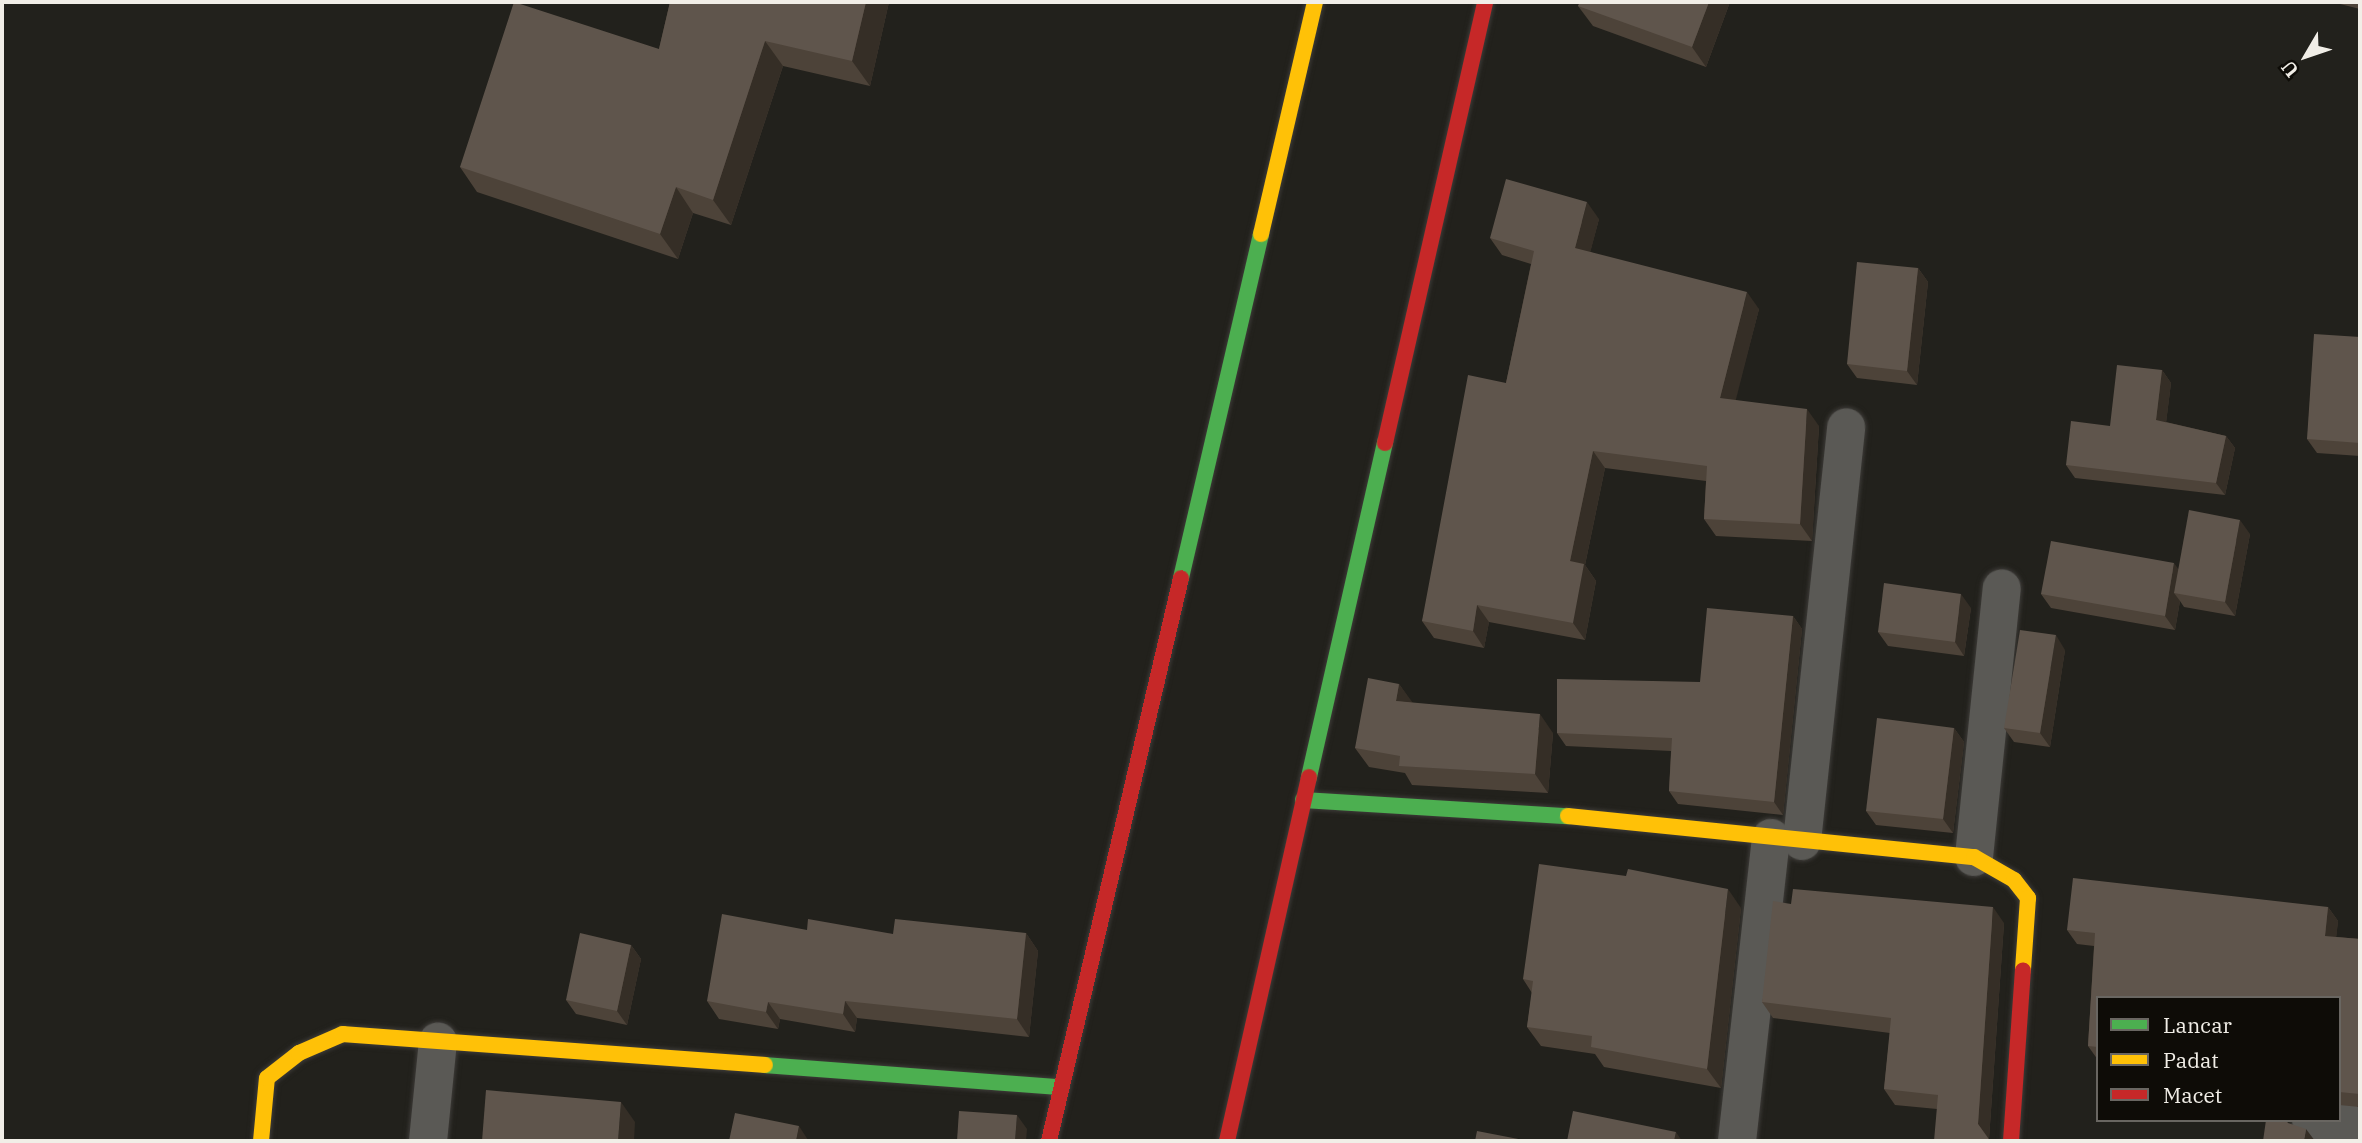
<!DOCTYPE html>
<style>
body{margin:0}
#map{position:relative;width:2362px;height:1143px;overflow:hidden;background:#22211c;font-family:"IBM Plex Serif",serif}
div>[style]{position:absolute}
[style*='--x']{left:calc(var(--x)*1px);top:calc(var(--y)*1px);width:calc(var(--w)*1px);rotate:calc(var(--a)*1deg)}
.roads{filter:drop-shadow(0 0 2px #3d3b38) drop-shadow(0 0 2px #3d3b38)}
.street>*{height:38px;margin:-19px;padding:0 19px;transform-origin:19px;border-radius:19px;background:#5a5955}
.fast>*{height:16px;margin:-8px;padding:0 8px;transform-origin:8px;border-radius:8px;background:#4caf50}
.slow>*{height:16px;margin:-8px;padding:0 8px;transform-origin:8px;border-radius:8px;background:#ffc107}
.jam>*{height:16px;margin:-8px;padding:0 8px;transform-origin:8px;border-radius:8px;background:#c62828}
.wall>*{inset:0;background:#4d4339}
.shaded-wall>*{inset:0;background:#352e26}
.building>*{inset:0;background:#5f554c}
span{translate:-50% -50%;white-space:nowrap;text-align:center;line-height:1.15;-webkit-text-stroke:7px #0e0c07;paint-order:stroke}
.frame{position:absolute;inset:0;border:4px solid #f1eee7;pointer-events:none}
.legend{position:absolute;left:2096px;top:996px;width:245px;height:126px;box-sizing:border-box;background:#0e0c07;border:2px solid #696661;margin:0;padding:9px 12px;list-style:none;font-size:21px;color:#f1eee7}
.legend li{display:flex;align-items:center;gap:14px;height:35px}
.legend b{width:35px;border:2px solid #696661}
.north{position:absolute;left:2271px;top:21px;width:70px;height:70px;-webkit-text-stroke:5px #0e0c07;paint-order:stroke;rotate:231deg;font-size:19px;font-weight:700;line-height:28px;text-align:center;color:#f1eee7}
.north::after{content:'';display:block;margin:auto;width:24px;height:32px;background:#f1eee7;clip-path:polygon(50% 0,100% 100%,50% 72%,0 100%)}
</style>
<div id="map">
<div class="roads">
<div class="street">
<div style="--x:1802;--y:841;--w:416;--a:-83.9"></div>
<div style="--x:1974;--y:857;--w:270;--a:-84.1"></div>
<div style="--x:2311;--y:1120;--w:49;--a:7"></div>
<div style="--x:428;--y:1141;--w:100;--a:-84.3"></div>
<div style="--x:1737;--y:1141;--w:305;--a:-83.6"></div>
</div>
<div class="fast">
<div style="--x:1181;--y:578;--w:353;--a:-76.9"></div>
<div style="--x:1309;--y:777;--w:343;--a:-77.2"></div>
<div style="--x:1303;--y:800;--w:265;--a:3.5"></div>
<div style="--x:765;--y:1065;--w:297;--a:4.3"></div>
</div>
<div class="slow">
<div style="--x:1261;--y:234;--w:238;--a:-76.9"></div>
<div style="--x:1568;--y:816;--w:408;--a:5.8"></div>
<div style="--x:1974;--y:857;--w:46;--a:29.9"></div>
<div style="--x:2014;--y:880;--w:23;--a:52"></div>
<div style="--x:2028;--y:898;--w:72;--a:94"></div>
<div style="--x:261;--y:1141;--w:63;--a:-84.6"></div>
<div style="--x:267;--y:1078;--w:41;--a:-38"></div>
<div style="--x:299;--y:1053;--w:48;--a:-23.4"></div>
<div style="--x:343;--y:1034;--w:423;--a:4.2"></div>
</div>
<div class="jam">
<div style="--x:1385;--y:443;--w:452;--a:-77.2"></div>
<div style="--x:1049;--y:1141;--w:578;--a:-76.8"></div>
<div style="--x:1227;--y:1141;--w:373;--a:-77.3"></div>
<div style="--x:2011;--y:1141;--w:171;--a:-86"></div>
</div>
</div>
<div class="wall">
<div style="clip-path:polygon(670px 2px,889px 2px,870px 86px,783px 66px,731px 225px,693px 213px,678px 259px,477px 192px,460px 167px,659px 49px)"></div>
<div style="clip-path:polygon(1580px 2px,1730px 2px,1706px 67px,1593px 26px,1578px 6px)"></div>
<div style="clip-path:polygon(2332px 2px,2360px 2px,2360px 9px)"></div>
<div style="clip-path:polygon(1599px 219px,1590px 252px,1759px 309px,1735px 400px,1819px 426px,1812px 541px,1716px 536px,1704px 519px,1706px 481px,1605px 468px,1585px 565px,1596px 581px,1585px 640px,1489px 622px,1484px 648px,1434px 638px,1422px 621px,1506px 383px,1531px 264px,1502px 255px,1490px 238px)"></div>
<div style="clip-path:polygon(1918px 268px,1928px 282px,1917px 385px,1857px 378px,1847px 364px)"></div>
<div style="clip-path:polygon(2360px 337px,2360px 456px,2317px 453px,2307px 439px)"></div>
<div style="clip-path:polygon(2162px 370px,2171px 383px,2166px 422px,2226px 436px,2235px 448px,2225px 495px,2075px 478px,2066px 465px,2110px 426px)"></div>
<div style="clip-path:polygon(2250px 534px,2235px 616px,2184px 607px,2180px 601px,2175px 630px,2051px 608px,2041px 594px,2179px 569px)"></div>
<div style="clip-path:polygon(1971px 608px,1964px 656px,1888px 646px,1878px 632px)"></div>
<div style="clip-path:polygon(1793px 616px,1802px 629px,1783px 815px,1678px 804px,1669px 791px,1671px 751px,1566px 746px,1557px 733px,1700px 682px)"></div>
<div style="clip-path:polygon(2065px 650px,2050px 747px,2014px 742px,2004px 728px)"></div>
<div style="clip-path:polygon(1399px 684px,1412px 703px,1553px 733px,1548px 793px,1412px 785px,1405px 773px,1369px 767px,1355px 748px)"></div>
<div style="clip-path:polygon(1954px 728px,1964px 742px,1953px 833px,1876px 825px,1866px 811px)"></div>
<div style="clip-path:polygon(1791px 904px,2004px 923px,1989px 1139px,1937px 1109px,1895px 1105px,1884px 1089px,1890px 1033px,1773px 1018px,1762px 1002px)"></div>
<div style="clip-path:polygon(2328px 907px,2338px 921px,2336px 937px,2360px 939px,2360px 1107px,2339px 1105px,2339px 998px,2098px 998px,2098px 1060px,2088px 1046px,2094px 946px,2077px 944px,2067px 930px)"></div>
<div style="clip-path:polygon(1741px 908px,1721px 1088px,1604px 1067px,1595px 1054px,1541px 1046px,1527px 1027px,1532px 993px,1523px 979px)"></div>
<div style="clip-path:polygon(807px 930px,893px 934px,1026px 933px,1038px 951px,1029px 1037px,857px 1018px,855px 1032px,780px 1019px,778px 1029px,719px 1019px,707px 1001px)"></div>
<div style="clip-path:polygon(631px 945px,641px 959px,627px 1025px,576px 1014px,566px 1000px)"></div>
</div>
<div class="shaded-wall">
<div style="clip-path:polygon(866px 2px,889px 2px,870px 86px,852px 61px)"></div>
<div style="clip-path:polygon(1709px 2px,1730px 2px,1706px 67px,1692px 47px)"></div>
<div style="clip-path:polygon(765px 41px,783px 66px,731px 225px,713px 200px)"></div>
<div style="clip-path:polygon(676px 187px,693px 213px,678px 259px,660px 234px)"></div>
<div style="clip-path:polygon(1587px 202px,1599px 219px,1587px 265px,1575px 248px)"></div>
<div style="clip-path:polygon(1918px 268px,1928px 282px,1917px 385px,1907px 371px)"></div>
<div style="clip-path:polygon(1747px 292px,1759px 309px,1732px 415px,1720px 398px)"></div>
<div style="clip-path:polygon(2162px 370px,2171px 383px,2165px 432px,2156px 420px)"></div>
<div style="clip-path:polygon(1807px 409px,1819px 426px,1812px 541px,1800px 524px)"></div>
<div style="clip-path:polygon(2226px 436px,2235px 448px,2225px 495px,2216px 483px)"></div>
<div style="clip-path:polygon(1593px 451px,1605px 468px,1585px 565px,1596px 581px,1585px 640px,1573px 623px,1570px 561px)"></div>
<div style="clip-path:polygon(2240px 520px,2250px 534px,2235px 616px,2225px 602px)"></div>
<div style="clip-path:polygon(2174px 563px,2184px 577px,2174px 593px,2180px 601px,2175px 630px,2165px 616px)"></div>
<div style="clip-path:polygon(1961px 594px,1971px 608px,1964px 656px,1955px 642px)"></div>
<div style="clip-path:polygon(1477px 605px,1489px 622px,1484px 648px,1473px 631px)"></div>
<div style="clip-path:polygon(1793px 616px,1802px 629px,1783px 815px,1774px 802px)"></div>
<div style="clip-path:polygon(2056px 635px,2065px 650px,2050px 747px,2040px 733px)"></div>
<div style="clip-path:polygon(1399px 684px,1413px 703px,1396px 701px)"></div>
<div style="clip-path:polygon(1540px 714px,1553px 733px,1548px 793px,1535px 774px)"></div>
<div style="clip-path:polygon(1954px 728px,1964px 742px,1953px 833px,1943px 819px)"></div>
<div style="clip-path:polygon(1728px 889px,1741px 908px,1721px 1088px,1707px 1069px)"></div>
<div style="clip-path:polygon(1993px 907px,2004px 923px,1989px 1139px,1978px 1124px)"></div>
<div style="clip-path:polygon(2328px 907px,2338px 921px,2335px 950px,2325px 936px)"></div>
<div style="clip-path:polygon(1026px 933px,1038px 951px,1029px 1037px,1017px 1019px)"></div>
<div style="clip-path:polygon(631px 945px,641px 959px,627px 1025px,617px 1011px)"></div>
<div style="clip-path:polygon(845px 1001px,857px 1018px,855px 1032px,843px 1014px)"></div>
<div style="clip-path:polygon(768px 1002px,780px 1019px,778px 1029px,766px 1012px)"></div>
<div style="clip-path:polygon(621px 1102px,635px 1122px,634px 1141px,618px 1141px)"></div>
<div style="clip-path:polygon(1017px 1115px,1027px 1129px,1026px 1141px,1015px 1141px)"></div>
<div style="clip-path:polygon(799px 1126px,808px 1140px,808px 1141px,796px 1141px)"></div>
<div style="clip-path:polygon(2306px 1129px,2315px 1141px,2304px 1141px)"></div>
<div style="clip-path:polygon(1676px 1132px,1682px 1141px,1674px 1141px)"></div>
</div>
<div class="building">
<div style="clip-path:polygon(514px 2px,659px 49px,670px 2px,866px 2px,852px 61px,765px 41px,713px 200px,676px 187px,660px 234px,460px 167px)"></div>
<div style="clip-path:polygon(1580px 2px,1709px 2px,1692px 47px,1578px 6px)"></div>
<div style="clip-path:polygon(1506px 179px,1587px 202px,1575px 248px,1747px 292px,1720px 398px,1807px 409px,1800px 524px,1704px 519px,1707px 466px,1593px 451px,1570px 561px,1584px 564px,1573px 623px,1477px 605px,1473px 631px,1422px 621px,1468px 375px,1506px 383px,1534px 251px,1490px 238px)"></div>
<div style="clip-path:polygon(1857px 262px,1918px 268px,1907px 371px,1847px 364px)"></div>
<div style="clip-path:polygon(2314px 334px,2360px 337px,2360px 443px,2307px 439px)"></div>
<div style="clip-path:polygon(2117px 365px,2162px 370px,2156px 420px,2226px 436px,2216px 483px,2066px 465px,2071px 421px,2110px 426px)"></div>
<div style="clip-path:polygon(2189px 510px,2240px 520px,2225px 602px,2174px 593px)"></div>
<div style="clip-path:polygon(2051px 541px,2174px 563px,2165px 616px,2041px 594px)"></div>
<div style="clip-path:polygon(1884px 583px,1961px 594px,1955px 642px,1878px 632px)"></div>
<div style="clip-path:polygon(1707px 608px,1793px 616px,1774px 802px,1669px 791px,1672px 738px,1557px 733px,1557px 679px,1700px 682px)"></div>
<div style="clip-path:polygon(2020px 630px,2056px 635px,2040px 733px,2004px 728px)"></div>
<div style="clip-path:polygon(1368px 678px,1399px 684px,1396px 701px,1540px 714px,1535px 774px,1399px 766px,1400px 756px,1355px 748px)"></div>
<div style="clip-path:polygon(1877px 718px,1954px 728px,1943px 819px,1866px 811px)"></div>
<div style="clip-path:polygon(1539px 864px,1626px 876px,1628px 869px,1728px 889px,1707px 1069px,1591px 1047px,1592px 1036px,1527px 1027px,1533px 981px,1523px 979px)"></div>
<div style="clip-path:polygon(2073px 878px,2328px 907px,2325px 936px,2360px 939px,2360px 1094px,2339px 1092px,2339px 998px,2098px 998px,2098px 1047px,2088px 1046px,2095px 933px,2067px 930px)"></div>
<div style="clip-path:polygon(1793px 889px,1993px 907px,1978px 1124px,1990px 1141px,1934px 1141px,1938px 1095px,1884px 1089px,1891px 1018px,1762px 1002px,1773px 901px,1791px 904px)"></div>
<div style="clip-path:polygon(722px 914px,807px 930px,808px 919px,893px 934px,895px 919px,1026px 933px,1017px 1019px,845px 1001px,843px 1014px,768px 1002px,766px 1012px,707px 1001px)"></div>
<div style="clip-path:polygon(580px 933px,631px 945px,617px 1011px,566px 1000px)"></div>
<div style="clip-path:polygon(486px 1090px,621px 1102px,618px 1141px,482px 1141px)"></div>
<div style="clip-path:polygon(959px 1111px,1017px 1115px,1015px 1141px,957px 1141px)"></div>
<div style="clip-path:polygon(1573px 1111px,1676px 1132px,1674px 1141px,1567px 1141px)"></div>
<div style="clip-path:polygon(735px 1113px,799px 1126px,796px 1141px,729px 1141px)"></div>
<div style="clip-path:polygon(2266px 1120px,2286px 1120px,2288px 1123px,2306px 1129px,2304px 1141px,2263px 1141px)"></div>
<div style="clip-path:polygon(1477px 1131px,1528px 1141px,1475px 1141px)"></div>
</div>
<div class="frame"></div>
<ul class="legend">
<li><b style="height:9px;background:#4caf50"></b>Lancar</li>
<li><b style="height:9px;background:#ffc107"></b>Padat</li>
<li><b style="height:9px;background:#c62828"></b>Macet</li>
</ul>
<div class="north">U</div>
</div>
